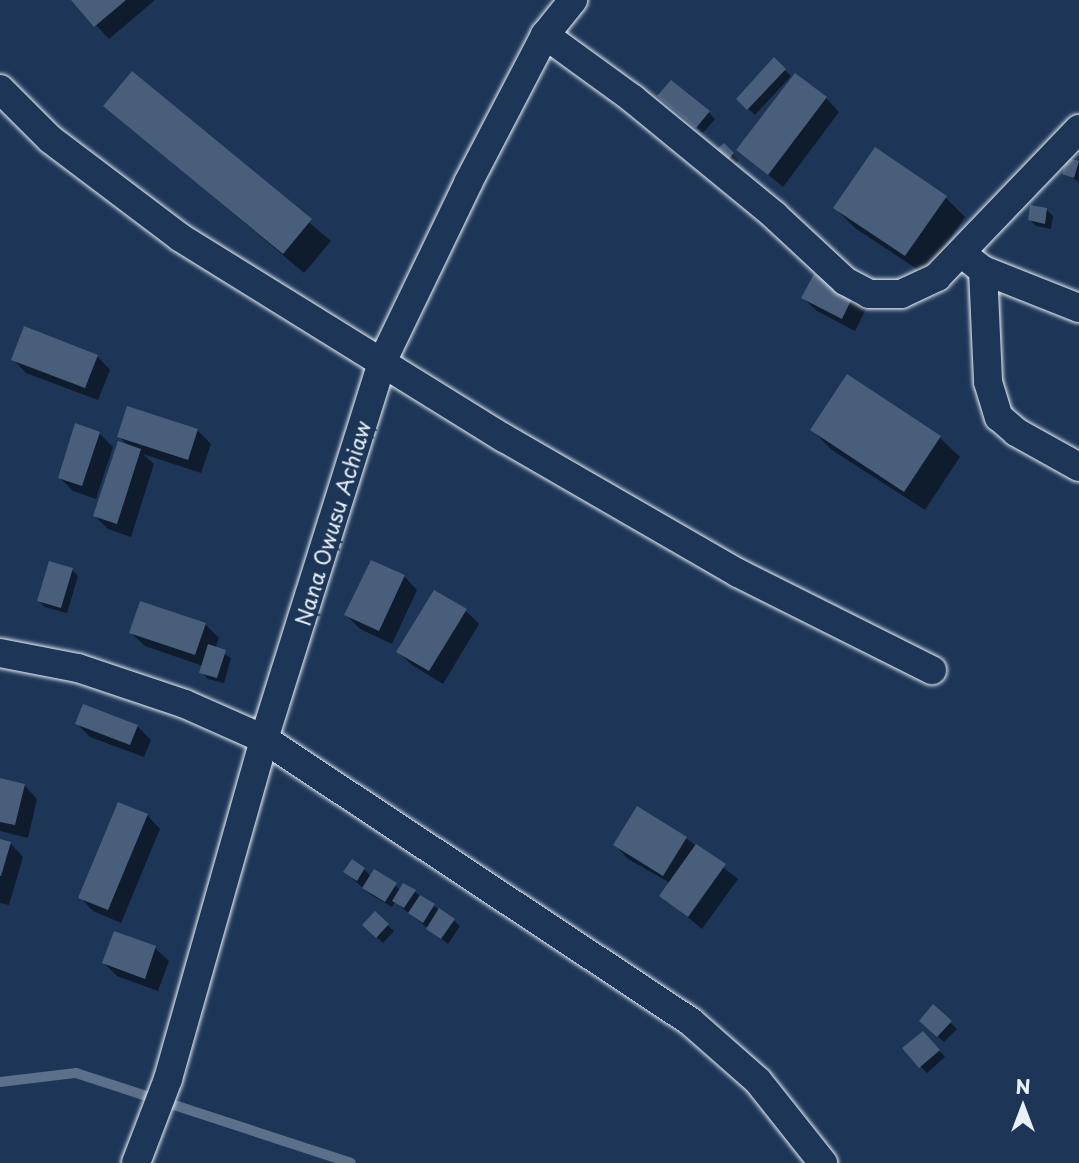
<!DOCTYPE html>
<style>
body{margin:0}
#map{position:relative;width:1079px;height:1163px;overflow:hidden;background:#1d3557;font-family:"Playpen Sans",sans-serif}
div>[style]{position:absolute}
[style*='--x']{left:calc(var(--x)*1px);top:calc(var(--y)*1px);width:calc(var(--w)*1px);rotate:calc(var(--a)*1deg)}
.shadow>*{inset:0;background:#0007}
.stream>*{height:10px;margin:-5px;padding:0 5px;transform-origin:5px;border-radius:5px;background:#5d7089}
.building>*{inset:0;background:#495e7a}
.roads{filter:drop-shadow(0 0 2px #e8f1f8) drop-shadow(0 0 2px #e8f1f8)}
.minor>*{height:28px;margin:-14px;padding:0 14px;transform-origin:14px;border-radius:14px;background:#1d3557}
span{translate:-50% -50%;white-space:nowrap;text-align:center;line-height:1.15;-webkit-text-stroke:7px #1d3557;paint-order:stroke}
.street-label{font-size:21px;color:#e8f1f8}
.north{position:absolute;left:988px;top:1072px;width:70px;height:70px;-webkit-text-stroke:5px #1d3557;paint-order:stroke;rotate:0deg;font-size:19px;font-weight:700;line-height:28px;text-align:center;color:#e8f1f8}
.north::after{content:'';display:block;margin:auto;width:24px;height:32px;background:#e8f1f8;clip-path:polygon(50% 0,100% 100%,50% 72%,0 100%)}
</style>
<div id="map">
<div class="shadow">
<div style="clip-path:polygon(73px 0,155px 0,109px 39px)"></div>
<div style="clip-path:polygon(774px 60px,791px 76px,755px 115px,738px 99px)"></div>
<div style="clip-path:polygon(133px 74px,331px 241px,304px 273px,106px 106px)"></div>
<div style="clip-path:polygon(826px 98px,839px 112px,783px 187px,738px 150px)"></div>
<div style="clip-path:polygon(666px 103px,709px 113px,715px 119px,703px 133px)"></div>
<div style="clip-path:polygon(724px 145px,739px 161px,732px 168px,717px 152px)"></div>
<div style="clip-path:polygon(1078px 162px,1079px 163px,1079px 182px,1064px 173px)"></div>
<div style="clip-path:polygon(945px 197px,965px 217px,926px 275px,855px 228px,835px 208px)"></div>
<div style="clip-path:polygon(1046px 209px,1053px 216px,1051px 229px,1036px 226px,1030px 220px)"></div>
<div style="clip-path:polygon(853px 296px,866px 309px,855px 331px,817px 311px,803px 298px)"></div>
<div style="clip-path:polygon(97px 356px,110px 370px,98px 400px,26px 373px,13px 359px)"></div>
<div style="clip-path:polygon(197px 430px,211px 444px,201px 473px,143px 454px,154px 464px,131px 537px,108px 529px,95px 516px,130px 447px,119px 437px)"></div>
<div style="clip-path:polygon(812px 430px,940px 438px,960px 457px,925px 510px,832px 450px)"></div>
<div style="clip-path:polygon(99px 433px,113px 447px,96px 499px,73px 491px,60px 478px)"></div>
<div style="clip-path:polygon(72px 570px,78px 576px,67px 613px,45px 607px,39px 601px)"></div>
<div style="clip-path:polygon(404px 576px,417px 590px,392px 644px,360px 629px,346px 615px)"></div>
<div style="clip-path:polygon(466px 611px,479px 624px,443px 684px,412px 665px,398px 652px)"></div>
<div style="clip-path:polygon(205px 624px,219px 638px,215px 648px,231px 658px,224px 683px,208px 679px,201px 672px,203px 666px,145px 646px,131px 633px)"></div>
<div style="clip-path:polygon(77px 724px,137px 726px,151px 740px,144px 757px,90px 737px)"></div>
<div style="clip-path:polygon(0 780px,24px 785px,37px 799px,28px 838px,0 831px)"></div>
<div style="clip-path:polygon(147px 815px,160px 829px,121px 923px,93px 911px,80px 897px)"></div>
<div style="clip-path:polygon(686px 838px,738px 879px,702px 929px,661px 895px,670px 883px,628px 859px,615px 845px)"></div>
<div style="clip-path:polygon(0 841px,10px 843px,23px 857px,9px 905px,0 903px)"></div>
<div style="clip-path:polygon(364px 869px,371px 877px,374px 872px,401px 890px,415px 892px,453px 920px,460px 926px,448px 944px,395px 902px,392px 907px,370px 894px,345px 872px)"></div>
<div style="clip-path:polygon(375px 914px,394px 931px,383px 943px,364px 925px)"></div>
<div style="clip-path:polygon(155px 948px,169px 961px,158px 991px,117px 976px,104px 963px)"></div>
<div style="clip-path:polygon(934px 1007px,957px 1029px,944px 1042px,921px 1021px)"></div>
<div style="clip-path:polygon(929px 1039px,945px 1057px,927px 1073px,920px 1066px)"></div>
</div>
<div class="stream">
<div style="--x:0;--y:1082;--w:77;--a:-6.8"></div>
<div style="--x:76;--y:1073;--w:289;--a:18.1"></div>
</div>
<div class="building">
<div style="clip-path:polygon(71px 0,126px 0,94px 27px)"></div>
<div style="clip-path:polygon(774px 57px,786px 69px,747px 110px,736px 99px)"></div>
<div style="clip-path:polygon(132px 71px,312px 219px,283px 254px,103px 106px)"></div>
<div style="clip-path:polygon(795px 73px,827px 97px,768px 175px,736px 150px)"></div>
<div style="clip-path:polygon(671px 80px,710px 111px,696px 128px,657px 96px)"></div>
<div style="clip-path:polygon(724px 143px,734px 153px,725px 163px,714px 152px)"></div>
<div style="clip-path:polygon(875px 147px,947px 196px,905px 256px,833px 208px)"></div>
<div style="clip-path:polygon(1067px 158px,1079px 161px,1074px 178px,1062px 174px)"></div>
<div style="clip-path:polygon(1030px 205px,1047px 208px,1045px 224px,1028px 220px)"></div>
<div style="clip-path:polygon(814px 274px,854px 294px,842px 319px,801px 298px)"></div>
<div style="clip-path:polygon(24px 326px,98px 355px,85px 388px,11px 360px)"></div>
<div style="clip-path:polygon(847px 374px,941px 436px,904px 492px,810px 430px)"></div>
<div style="clip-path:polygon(127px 406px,198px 429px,188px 460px,117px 437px)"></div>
<div style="clip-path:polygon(75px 423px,100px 432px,82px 486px,58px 478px)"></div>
<div style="clip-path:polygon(118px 441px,141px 449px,117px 524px,93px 516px)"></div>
<div style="clip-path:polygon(371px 560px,405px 575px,379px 631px,344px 615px)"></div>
<div style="clip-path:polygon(49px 561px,73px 568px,61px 608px,37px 601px)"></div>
<div style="clip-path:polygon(434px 590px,467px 609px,429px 671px,396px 652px)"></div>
<div style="clip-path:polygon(140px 601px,206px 623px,195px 655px,129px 633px)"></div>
<div style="clip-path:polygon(208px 644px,226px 650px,217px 678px,199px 673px)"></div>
<div style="clip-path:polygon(83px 704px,138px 725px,130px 745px,75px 724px)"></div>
<div style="clip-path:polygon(0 778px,25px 784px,15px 825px,0 822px)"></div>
<div style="clip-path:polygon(118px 802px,148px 814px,108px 910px,78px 898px)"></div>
<div style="clip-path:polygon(637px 806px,687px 837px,663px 876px,613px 845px)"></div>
<div style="clip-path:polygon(0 839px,11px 842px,1px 876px,0 876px)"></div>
<div style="clip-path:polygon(696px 844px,726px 864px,688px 917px,659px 896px)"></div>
<div style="clip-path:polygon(352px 859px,365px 868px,357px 881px,343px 872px)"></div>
<div style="clip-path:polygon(374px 869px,397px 883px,385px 902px,362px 888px)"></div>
<div style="clip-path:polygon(403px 883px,416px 890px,404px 908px,392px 901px)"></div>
<div style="clip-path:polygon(420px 895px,435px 904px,423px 923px,408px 913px)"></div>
<div style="clip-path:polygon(439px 908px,455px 919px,441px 939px,426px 929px)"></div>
<div style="clip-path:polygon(375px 911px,389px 924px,376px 938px,362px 925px)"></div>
<div style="clip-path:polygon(114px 931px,156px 946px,145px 979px,102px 963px)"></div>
<div style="clip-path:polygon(933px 1004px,952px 1021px,937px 1037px,919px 1021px)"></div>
<div style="clip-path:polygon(923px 1031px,940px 1050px,919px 1068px,902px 1048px)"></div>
</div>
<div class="roads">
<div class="minor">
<div style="--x:545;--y:35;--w:109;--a:36"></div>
<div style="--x:633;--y:99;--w:183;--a:39.4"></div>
<div style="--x:774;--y:215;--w:97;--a:42.9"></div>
<div style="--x:845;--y:281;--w:27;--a:28"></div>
<div style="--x:869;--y:294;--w:32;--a:0"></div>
<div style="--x:901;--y:294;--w:40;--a:-25"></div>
<div style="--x:937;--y:277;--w:205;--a:-46.2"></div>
<div style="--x:0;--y:89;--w:71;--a:45"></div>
<div style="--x:50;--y:139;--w:164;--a:37.1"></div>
<div style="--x:181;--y:238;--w:380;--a:31.8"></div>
<div style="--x:504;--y:438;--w:270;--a:30"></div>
<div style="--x:738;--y:573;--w:217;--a:26.6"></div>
<div style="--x:970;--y:260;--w:16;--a:38"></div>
<div style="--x:983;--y:270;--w:103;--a:21.6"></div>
<div style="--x:983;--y:270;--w:112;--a:87.4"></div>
<div style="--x:988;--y:382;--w:37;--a:73"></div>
<div style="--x:999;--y:417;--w:23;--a:41"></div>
<div style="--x:1016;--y:432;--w:72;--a:29.1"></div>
<div style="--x:0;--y:653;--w:79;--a:10.9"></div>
<div style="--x:78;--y:668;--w:113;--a:18.6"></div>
<div style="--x:185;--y:704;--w:86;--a:23.9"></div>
<div style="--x:264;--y:739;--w:512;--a:33.53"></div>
<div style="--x:691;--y:1022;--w:89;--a:41.4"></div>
<div style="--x:758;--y:1081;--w:105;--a:51.6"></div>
<div style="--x:136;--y:1163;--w:90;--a:-69.1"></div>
<div style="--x:168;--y:1079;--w:353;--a:-74.2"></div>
<div style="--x:264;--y:739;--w:395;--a:-72.6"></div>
<div style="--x:382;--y:362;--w:199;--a:-64.3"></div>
<div style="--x:468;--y:183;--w:167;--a:-62.5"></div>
<div style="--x:545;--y:35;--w:45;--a:-51.3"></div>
</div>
</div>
<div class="street-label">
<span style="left:332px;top:523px;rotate:-73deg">Nana Owusu Achiaw</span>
</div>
<div class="north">N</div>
</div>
